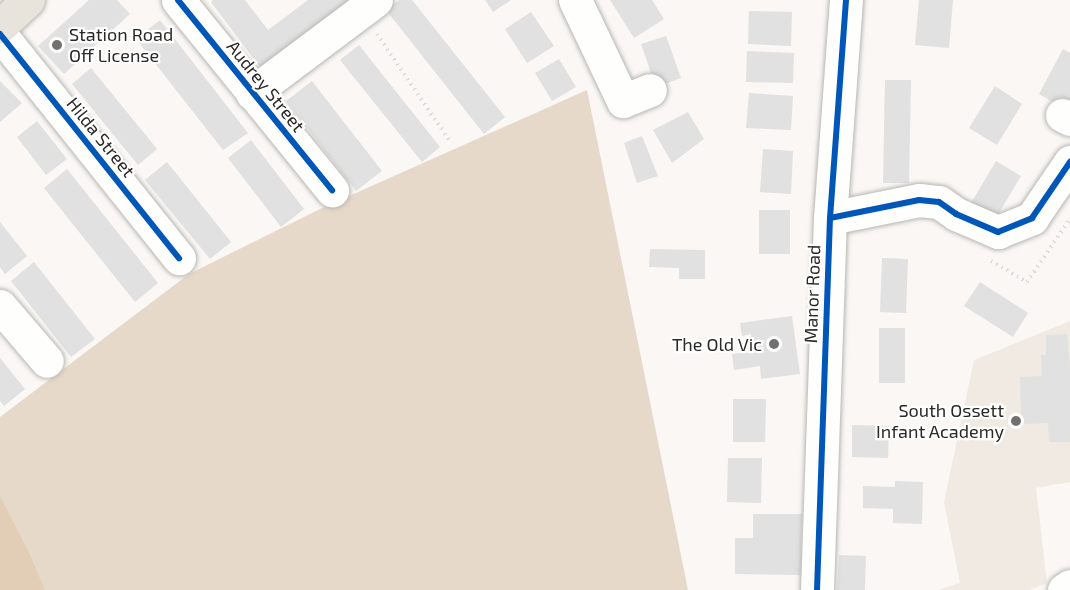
<!DOCTYPE html>
<style>
body{margin:0}
#map{position:relative;width:1070px;height:590px;overflow:hidden;background:#faf7f4;font-family:"Exo 2",sans-serif}
div>[style]{position:absolute}
[style*='--x']{left:calc(var(--x)*1px);top:calc(var(--y)*1px);width:calc(var(--w)*1px);rotate:calc(var(--a)*1deg)}
.built>*{inset:0;background:#f1eae3}
.green>*{inset:0;background:#e7d9c9}
.forest>*{inset:0;background:#e2cdb6}
.building>*{inset:0;background:#e0e1e0}
.path>*{height:4px;margin-top:-2px;transform-origin:0;background:repeating-linear-gradient(90deg,#dbdada 0 1.5px,transparent 0 6px)}
.roads{filter:drop-shadow(0 0 2px #b8b6b3) drop-shadow(0 0 2px #b8b6b3)}
.minor>*{height:33px;margin:-16.5px;padding:0 16.5px;transform-origin:16.5px;border-radius:16.5px;background:#fefefd}
.major>*{height:33px;margin:-16.5px;padding:0 16.5px;transform-origin:16.5px;border-radius:16.5px;background:#e8e3db}
.cycleway>*{height:6px;margin:-3px;padding:0 3px;transform-origin:3px;border-radius:3px;background:#0057b8}
.dots>*{width:16px;height:16px;translate:-50% -50%;box-sizing:border-box;border:3px solid #fff;border-radius:50%}
span{translate:-50% -50%;white-space:nowrap;text-align:center;line-height:1.15;-webkit-text-stroke:4.5px #fff;paint-order:stroke}
.poi-label{font-size:18px;color:#2b2927}
.left{translate:0 -50%;text-align:left}
.right{translate:-100% -50%;text-align:right}
.street-label{font-size:18px;color:#2b2927}
</style>
<div id="map">
<div class="built">
<div style="clip-path:polygon(1070px 321px,1070px 482px,1036px 488px,1047px 583px,1029px 590px,938px 590px,960px 583px,944px 502px,974px 360px)"></div>
</div>
<div class="green">
<div style="clip-path:polygon(587px 90px,688px 590px,0 590px,0 417px,189px 274px,320px 209px)"></div>
</div>
<div class="forest">
<div style="clip-path:polygon(0 496px,29px 553px,45px 590px,0 590px)"></div>
</div>
<div class="building">
<div style="clip-path:polygon(89px 0,117px 0,130px 14px,64px 74px,38px 46px)"></div>
<div style="clip-path:polygon(213px 0,245px 0,268px 30px,308px 0,353px 0,262px 70px,211px 2px)"></div>
<div style="clip-path:polygon(399px 0,412px 0,505px 117px,484px 134px,386px 10px)"></div>
<div style="clip-path:polygon(485px 0,511px 0,493px 12px)"></div>
<div style="clip-path:polygon(610px 0,652px 0,664px 19px,634px 38px)"></div>
<div style="clip-path:polygon(919px 0,953px 0,949px 48px,915px 45px)"></div>
<div style="clip-path:polygon(749px 11px,792px 12px,791px 46px,748px 44px)"></div>
<div style="clip-path:polygon(531px 12px,554px 46px,527px 63px,505px 29px)"></div>
<div style="clip-path:polygon(160px 20px,248px 133px,223px 150px,136px 39px)"></div>
<div style="clip-path:polygon(666px 36px,681px 78px,656px 87px,641px 44px)"></div>
<div style="clip-path:polygon(359px 45px,440px 147px,422px 162px,340px 60px)"></div>
<div style="clip-path:polygon(1063px 49px,1070px 53px,1070px 100px,1065px 109px,1039px 94px)"></div>
<div style="clip-path:polygon(747px 51px,794px 53px,793px 83px,746px 82px)"></div>
<div style="clip-path:polygon(559px 59px,576px 87px,552px 101px,535px 73px)"></div>
<div style="clip-path:polygon(91px 68px,157px 149px,138px 165px,72px 84px)"></div>
<div style="clip-path:polygon(885px 80px,911px 80px,909px 183px,883px 183px)"></div>
<div style="clip-path:polygon(0 81px,22px 103px,0 122px)"></div>
<div style="clip-path:polygon(312px 81px,382px 171px,356px 191px,286px 101px)"></div>
<div style="clip-path:polygon(995px 86px,1022px 104px,997px 145px,969px 128px)"></div>
<div style="clip-path:polygon(749px 93px,793px 96px,791px 130px,746px 128px)"></div>
<div style="clip-path:polygon(688px 112px,704px 139px,672px 163px,653px 130px)"></div>
<div style="clip-path:polygon(37px 121px,67px 159px,46px 175px,17px 137px)"></div>
<div style="clip-path:polygon(642px 136px,658px 176px,637px 183px,624px 143px)"></div>
<div style="clip-path:polygon(251px 140px,304px 209px,281px 227px,228px 158px)"></div>
<div style="clip-path:polygon(763px 149px,793px 151px,791px 194px,760px 192px)"></div>
<div style="clip-path:polygon(996px 161px,1021px 176px,996px 218px,971px 203px)"></div>
<div style="clip-path:polygon(167px 162px,231px 242px,210px 259px,145px 180px)"></div>
<div style="clip-path:polygon(67px 169px,158px 283px,135px 302px,44px 188px)"></div>
<div style="clip-path:polygon(759px 210px,790px 210px,790px 254px,759px 254px)"></div>
<div style="clip-path:polygon(0 222px,27px 256px,5px 274px,0 267px)"></div>
<div style="clip-path:polygon(650px 249px,705px 250px,705px 279px,679px 279px,679px 268px,649px 267px)"></div>
<div style="clip-path:polygon(882px 258px,908px 259px,906px 313px,880px 312px)"></div>
<div style="clip-path:polygon(34px 262px,95px 339px,71px 357px,11px 281px)"></div>
<div style="clip-path:polygon(980px 282px,1028px 313px,1013px 337px,964px 306px)"></div>
<div style="clip-path:polygon(792px 316px,800px 374px,761px 379px,760px 366px,734px 370px,732px 354px,753px 352px,751px 334px,742px 336px,740px 323px)"></div>
<div style="clip-path:polygon(879px 328px,905px 328px,905px 383px,879px 383px)"></div>
<div style="clip-path:polygon(1067px 334px,1070px 367px,1070px 442px,1049px 442px,1048px 423px,1021px 424px,1020px 377px,1042px 376px,1041px 355px,1046px 355px,1046px 335px)"></div>
<div style="clip-path:polygon(0 358px,25px 389px,4px 406px,0 401px)"></div>
<div style="clip-path:polygon(733px 399px,766px 399px,765px 442px,733px 442px)"></div>
<div style="clip-path:polygon(852px 425px,889px 426px,888px 458px,852px 457px)"></div>
<div style="clip-path:polygon(728px 458px,762px 458px,761px 503px,727px 502px)"></div>
<div style="clip-path:polygon(895px 481px,923px 482px,922px 524px,893px 523px,893px 509px,863px 508px,863px 486px,895px 487px)"></div>
<div style="clip-path:polygon(753px 514px,802px 514px,801px 575px,735px 574px,735px 538px,753px 538px)"></div>
<div style="clip-path:polygon(839px 555px,866px 556px,865px 590px,837px 590px)"></div>
</div>
<div class="path">
<div style="--x:377;--y:34;--w:128;--a:55.8"></div>
<div style="--x:991;--y:261;--w:42;--a:30.3"></div>
<div style="--x:1027;--y:282;--w:76;--a:-55.7"></div>
</div>
<div class="roads">
<div class="minor">
<div style="--x:178;--y:0;--w:245;--a:51"></div>
<div style="--x:575;--y:0;--w:112;--a:64.6"></div>
<div style="--x:623;--y:101;--w:29;--a:-22"></div>
<div style="--x:0;--y:34;--w:287;--a:51.4"></div>
<div style="--x:252;--y:93;--w:155;--a:-36.9"></div>
<div style="--x:1062;--y:115;--w:9;--a:27"></div>
<div style="--x:830;--y:218;--w:91;--a:-11.4"></div>
<div style="--x:919;--y:200;--w:20;--a:6"></div>
<div style="--x:939;--y:202;--w:21;--a:35"></div>
<div style="--x:956;--y:214;--w:46;--a:23.2"></div>
<div style="--x:998;--y:232;--w:37;--a:-22"></div>
<div style="--x:1032;--y:218;--w:68;--a:-55.8"></div>
<div style="--x:0;--y:306;--w:72;--a:49.5"></div>
<div style="--x:817;--y:590;--w:372;--a:-88"></div>
<div style="--x:830;--y:218;--w:219;--a:-85.8"></div>
<div style="--x:1064;--y:590;--w:7;--a:-34"></div>
</div>
<div class="major">
<div style="--x:0;--y:26;--w:38;--a:-43"></div>
</div>
</div>
<div class="cycleway">
<div style="--x:178;--y:0;--w:245;--a:51"></div>
<div style="--x:0;--y:34;--w:287;--a:51.4"></div>
<div style="--x:830;--y:218;--w:91;--a:-11.4"></div>
<div style="--x:919;--y:200;--w:20;--a:6"></div>
<div style="--x:939;--y:202;--w:21;--a:35"></div>
<div style="--x:956;--y:214;--w:46;--a:23.2"></div>
<div style="--x:998;--y:232;--w:37;--a:-22"></div>
<div style="--x:1032;--y:218;--w:68;--a:-55.8"></div>
<div style="--x:817;--y:590;--w:372;--a:-88"></div>
<div style="--x:830;--y:218;--w:219;--a:-85.8"></div>
</div>
<div class="dots">
<div style="left:57px;top:45px;background:#73716f"></div>
<div style="left:774px;top:344px;background:#73716f"></div>
<div style="left:1016px;top:421px;background:#73716f"></div>
</div>
<div class="poi-label">
<span class="left" style="left:69px;top:45px">Station Road<br>Off License</span>
<span class="right" style="left:762px;top:344px">The Old Vic</span>
<span class="right" style="left:1004px;top:421px">South Ossett<br>Infant Academy</span>
</div>
<div class="street-label">
<span style="left:266px;top:86px;rotate:51deg">Audrey Street</span>
<span style="left:101px;top:137px;rotate:51deg">Hilda Street</span>
<span style="left:812px;top:294px;rotate:-88deg">Manor Road</span>
</div>
</div>
